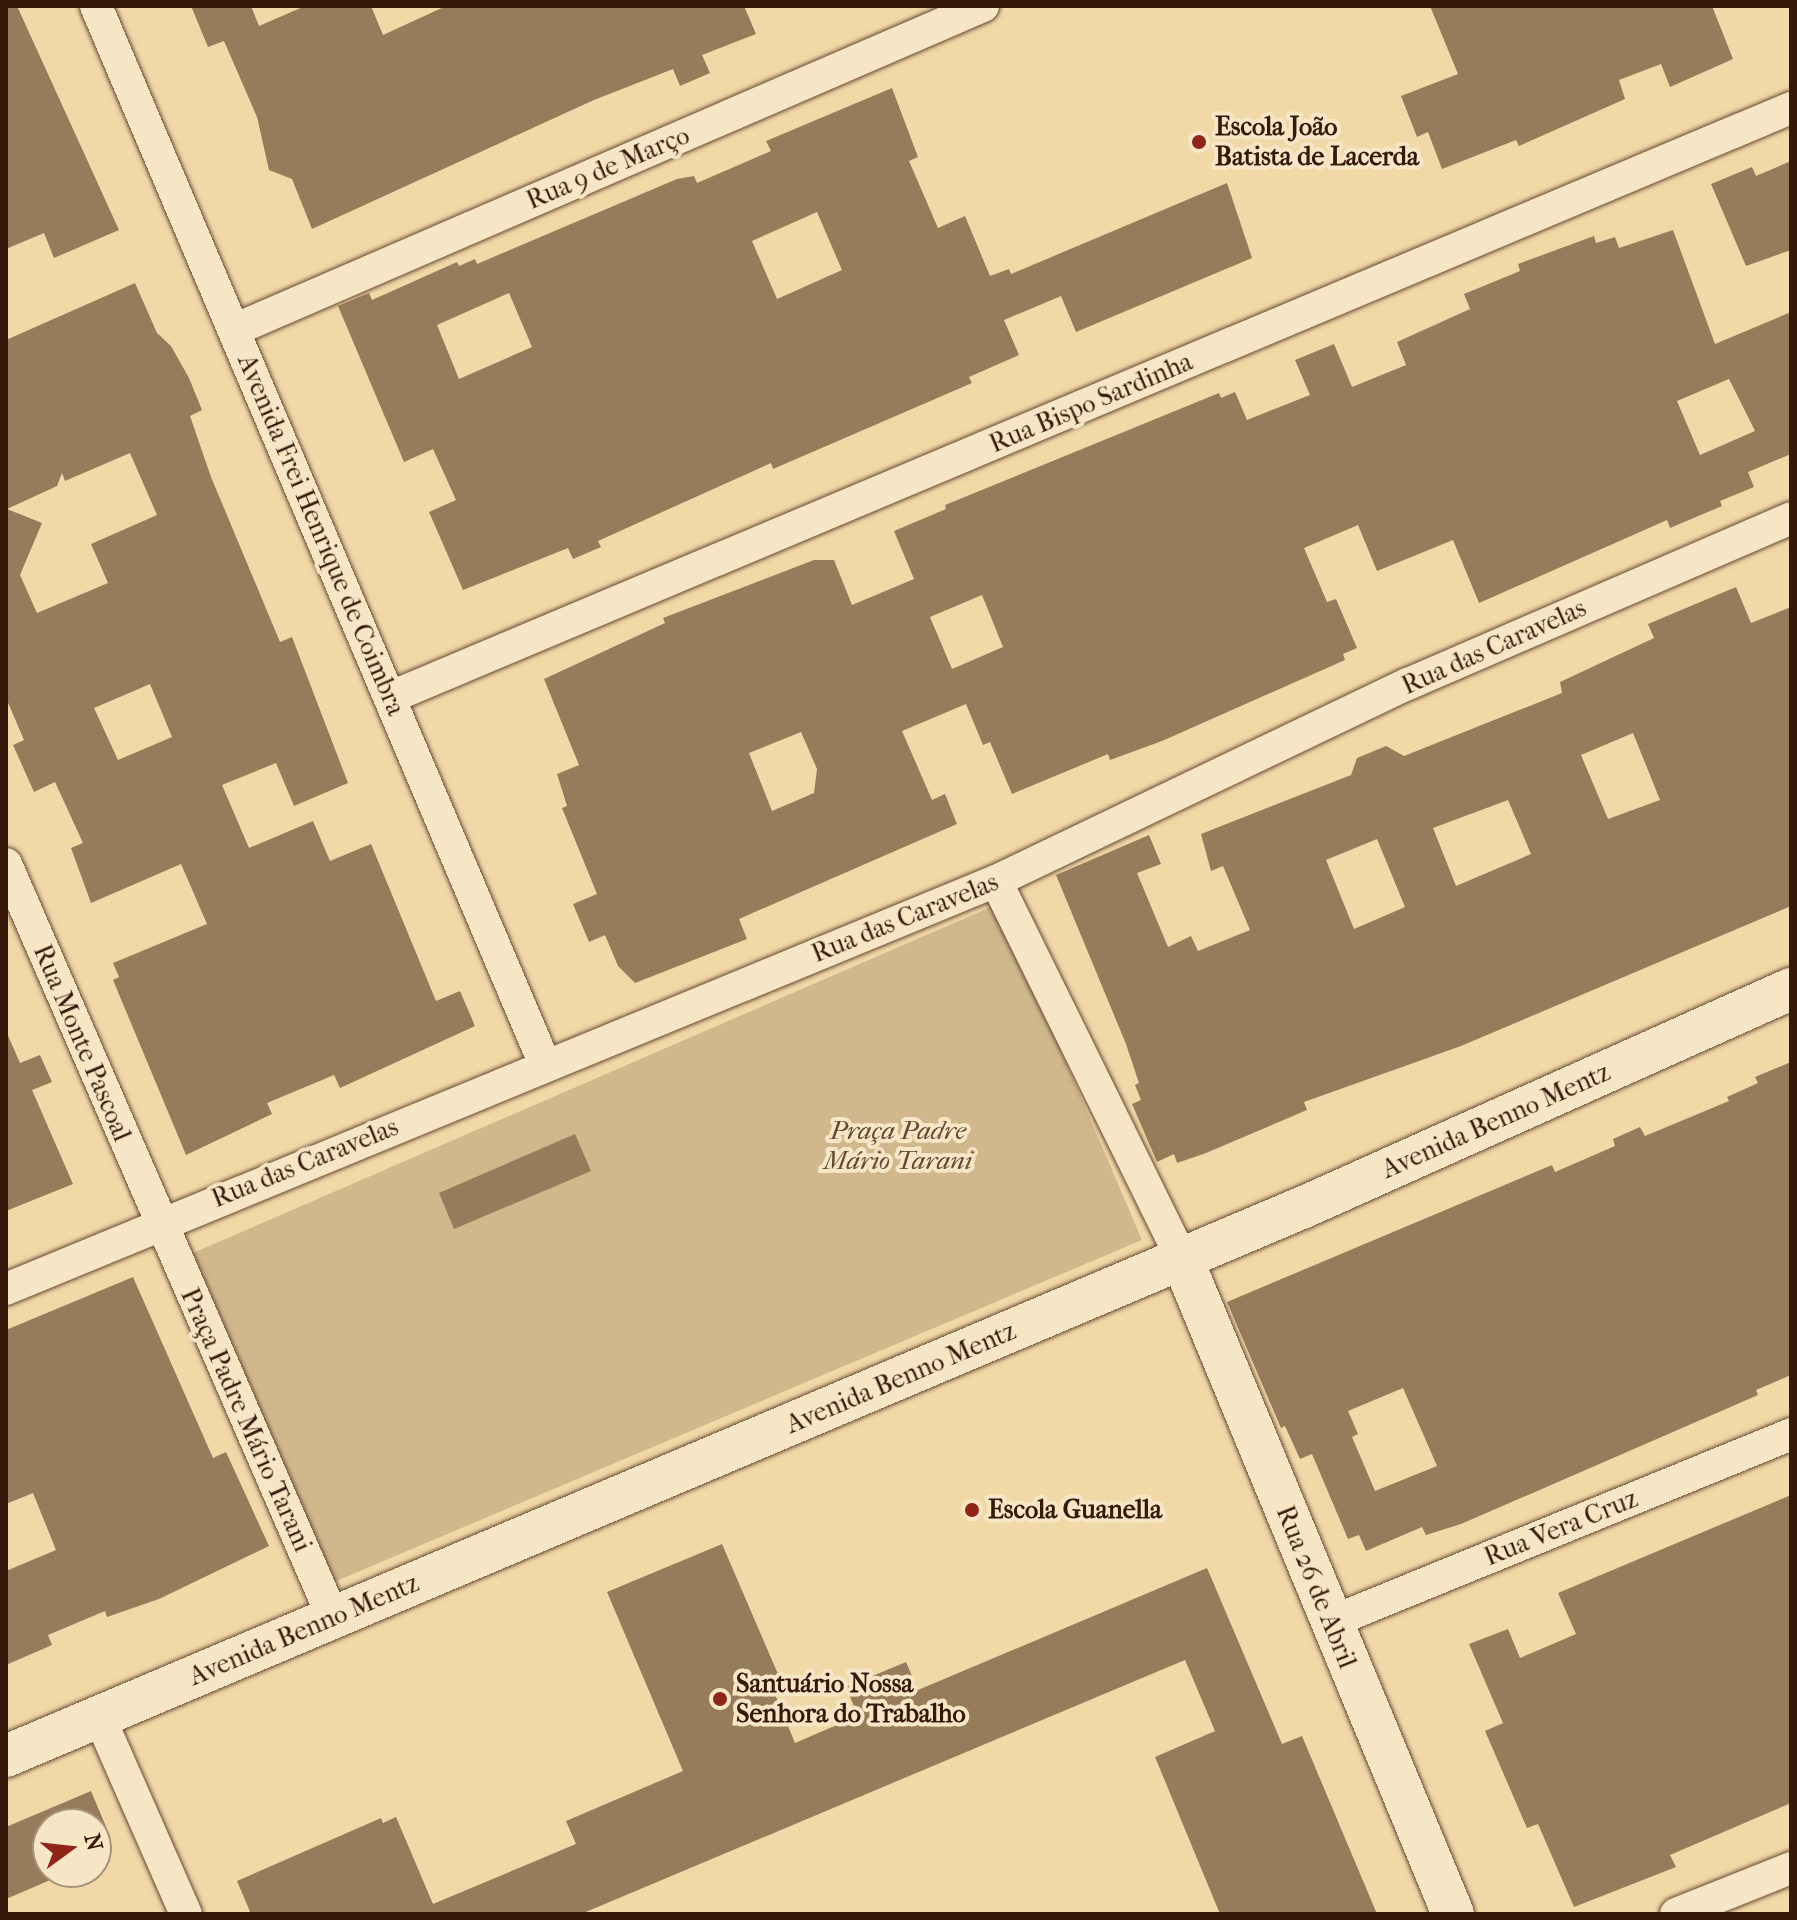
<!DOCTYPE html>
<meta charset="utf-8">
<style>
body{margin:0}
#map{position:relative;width:1797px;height:1920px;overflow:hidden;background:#f1d8a7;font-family:"IM FELL French Canon",serif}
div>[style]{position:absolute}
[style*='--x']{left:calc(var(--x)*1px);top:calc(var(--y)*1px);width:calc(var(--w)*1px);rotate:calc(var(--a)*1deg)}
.green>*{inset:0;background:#d1b88c}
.building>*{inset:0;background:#977c5c}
.roads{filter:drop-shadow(0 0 2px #654932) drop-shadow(0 0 2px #654932)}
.minor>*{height:32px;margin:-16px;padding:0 16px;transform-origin:16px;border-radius:16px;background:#f6e6c6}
.tertiary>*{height:42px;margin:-21px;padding:0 21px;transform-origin:21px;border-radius:21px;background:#f6e6c6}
.dots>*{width:22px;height:22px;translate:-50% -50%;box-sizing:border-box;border:4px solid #f6e6c6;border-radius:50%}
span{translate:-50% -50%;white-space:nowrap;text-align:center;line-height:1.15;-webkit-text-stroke:8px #f6e6c6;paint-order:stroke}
.poi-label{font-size:26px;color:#36190b;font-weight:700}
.left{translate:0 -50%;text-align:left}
.street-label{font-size:26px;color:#36190b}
.park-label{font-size:26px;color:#644932;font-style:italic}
.frame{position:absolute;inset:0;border:8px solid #36190b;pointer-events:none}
.north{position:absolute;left:32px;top:1808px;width:80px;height:80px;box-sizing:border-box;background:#f6e6c6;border:2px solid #a9947b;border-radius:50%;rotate:75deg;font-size:22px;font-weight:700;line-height:32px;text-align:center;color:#36190b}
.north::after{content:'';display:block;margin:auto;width:28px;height:36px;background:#8f2418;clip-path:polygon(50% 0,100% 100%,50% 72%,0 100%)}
</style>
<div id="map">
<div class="green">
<div style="clip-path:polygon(998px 904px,1142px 1240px,334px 1582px,193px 1253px)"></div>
</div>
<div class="building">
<div style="clip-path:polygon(6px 6px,17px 6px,119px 230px,54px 258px,44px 233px,6px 249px)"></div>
<div style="clip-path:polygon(191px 6px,251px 6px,259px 26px,305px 6px,371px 6px,383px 35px,446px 6px,744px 6px,756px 34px,702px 55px,710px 73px,680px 86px,673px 69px,594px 100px,312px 229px,292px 179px,269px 170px,257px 117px,224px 41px,208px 47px)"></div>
<div style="clip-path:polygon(1430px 6px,1712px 6px,1733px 59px,1670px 87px,1661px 64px,1619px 80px,1625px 99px,1519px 146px,1516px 140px,1442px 169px,1428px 132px,1417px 137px,1401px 96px,1458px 74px)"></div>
<div style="clip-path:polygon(evenodd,892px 88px,918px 157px,909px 161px,938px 228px,965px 216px,990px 276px,1009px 269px,1011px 274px,1227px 183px,1252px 258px,1076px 332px,1061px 296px,1004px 320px,1019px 355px,969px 377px,972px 383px,773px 469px,771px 463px,598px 541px,601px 547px,573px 559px,568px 548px,463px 590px,429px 512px,456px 500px,433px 449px,404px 462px,338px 306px,369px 293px,372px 300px,457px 262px,459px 266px,475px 259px,477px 264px,677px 179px,694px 176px,697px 183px,771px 151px,766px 141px,892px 88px,817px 212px,842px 270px,777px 299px,752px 241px,817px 212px,892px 88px,509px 293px,532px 347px,459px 379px,437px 325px,509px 293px)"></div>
<div style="clip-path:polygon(1791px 161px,1791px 250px,1746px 266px,1711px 184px,1752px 167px,1756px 176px)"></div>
<div style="clip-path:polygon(evenodd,1673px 230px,1715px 344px,1791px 312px,1791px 454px,1748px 472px,1754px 487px,1720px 501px,1722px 506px,1670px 528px,1667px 520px,1479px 603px,1453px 540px,1377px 571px,1358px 525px,1304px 548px,1327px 602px,1336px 599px,1357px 648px,1343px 654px,1345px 660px,1162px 741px,1110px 760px,1108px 754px,1012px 794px,990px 742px,983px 745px,966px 704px,902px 731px,932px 800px,945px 794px,957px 824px,739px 919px,747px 939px,635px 983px,618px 966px,605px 935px,589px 942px,573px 904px,597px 894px,562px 808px,567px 806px,557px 774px,579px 765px,544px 679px,665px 623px,663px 618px,814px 560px,834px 560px,852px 605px,914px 579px,894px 531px,946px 509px,945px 505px,1219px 393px,1221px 398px,1235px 392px,1247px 420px,1310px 395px,1295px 360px,1334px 344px,1352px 387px,1406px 365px,1397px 342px,1470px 309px,1464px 294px,1520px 271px,1518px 264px,1594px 236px,1596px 243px,1615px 237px,1619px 248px,1673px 230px,1729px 379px,1755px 431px,1700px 455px,1677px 401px,1729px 379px,1673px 230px,982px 595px,1003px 647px,952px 669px,930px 617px,982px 595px,1673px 230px,801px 732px,817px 769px,814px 793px,772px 811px,749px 753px,801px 732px)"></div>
<div style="clip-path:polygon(evenodd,135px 283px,157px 333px,171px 346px,189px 378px,202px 410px,190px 416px,211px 477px,280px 642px,292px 637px,348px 783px,294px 806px,276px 763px,222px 785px,249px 848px,313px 821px,330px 861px,371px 844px,436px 1001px,460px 991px,475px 1026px,340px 1088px,334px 1075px,267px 1103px,272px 1114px,186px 1155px,113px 980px,119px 977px,113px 963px,207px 924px,181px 864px,91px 903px,71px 848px,83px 843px,55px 782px,34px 792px,13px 745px,24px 740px,6px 698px,6px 340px,135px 283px,130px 453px,157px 515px,91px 544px,108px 583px,37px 613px,20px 575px,42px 523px,7px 509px,57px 486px,62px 473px,65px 481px,130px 453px,135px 283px,150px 684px,172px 737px,118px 760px,94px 708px,150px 684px)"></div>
<div style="clip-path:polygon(evenodd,1736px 587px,1751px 623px,1791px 607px,1791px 906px,1461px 1046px,1304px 1102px,1307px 1110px,1206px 1153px,1177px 1163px,1174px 1154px,1157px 1162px,1132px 1104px,1141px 1100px,1135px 1085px,1139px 1083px,1126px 1044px,1056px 875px,1149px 835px,1161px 864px,1137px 873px,1168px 947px,1191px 936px,1198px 951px,1250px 930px,1223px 866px,1211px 871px,1201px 834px,1351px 775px,1357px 758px,1386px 746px,1404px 756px,1562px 693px,1560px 682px,1654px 638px,1648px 624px,1736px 587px,1633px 733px,1660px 800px,1608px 819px,1581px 755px,1633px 733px,1736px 587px,1508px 800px,1531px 854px,1456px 886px,1433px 828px,1508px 800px,1736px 587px,1377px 839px,1405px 907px,1354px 929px,1326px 860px,1377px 839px)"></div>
<div style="clip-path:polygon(6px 1031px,20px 1063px,40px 1055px,52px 1082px,32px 1090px,73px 1184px,6px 1211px)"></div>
<div style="clip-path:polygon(evenodd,1791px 1062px,1791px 1375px,1756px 1390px,1758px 1395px,1461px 1524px,1426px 1535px,1422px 1527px,1366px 1551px,1359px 1535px,1348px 1539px,1312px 1454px,1300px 1459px,1285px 1426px,1281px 1428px,1227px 1302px,1552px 1165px,1555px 1172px,1615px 1146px,1613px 1139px,1640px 1127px,1645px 1136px,1729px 1101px,1727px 1097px,1758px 1083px,1755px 1077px,1791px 1062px,1403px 1388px,1437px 1466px,1375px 1491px,1352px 1437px,1358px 1434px,1348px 1411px,1403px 1388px)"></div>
<div style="clip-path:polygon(575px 1134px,591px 1171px,454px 1229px,439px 1193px)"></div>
<div style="clip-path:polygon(133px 1277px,213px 1458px,226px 1452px,269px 1546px,159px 1599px,107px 1617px,105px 1611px,48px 1635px,52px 1645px,6px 1665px,6px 1571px,56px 1550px,33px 1493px,6px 1504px,6px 1330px)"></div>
<div style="clip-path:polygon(1791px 1495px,1791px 1803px,1670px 1855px,1676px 1867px,1574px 1907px,1538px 1824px,1527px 1828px,1485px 1731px,1503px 1723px,1469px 1644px,1508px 1629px,1520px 1658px,1576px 1634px,1558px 1593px)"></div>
<div style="clip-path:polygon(722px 1544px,784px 1688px,774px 1692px,795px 1743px,858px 1716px,846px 1687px,906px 1662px,918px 1690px,1207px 1568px,1282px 1744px,1302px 1736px,1377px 1914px,1220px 1914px,1155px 1757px,1215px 1731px,1185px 1660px,581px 1914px,251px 1914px,237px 1881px,381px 1818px,383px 1823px,396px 1817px,433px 1904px,576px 1844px,566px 1821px,683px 1771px,607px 1592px)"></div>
<div style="clip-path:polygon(91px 1791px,110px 1836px,96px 1841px,96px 1824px,48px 1824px,48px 1872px,69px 1872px,6px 1899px,6px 1827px)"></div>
</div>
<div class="roads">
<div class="minor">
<div style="--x:96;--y:6;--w:1150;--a:67.02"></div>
<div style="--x:234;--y:330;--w:816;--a:-23.39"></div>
<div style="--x:391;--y:697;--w:1519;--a:-22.82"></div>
<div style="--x:6;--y:864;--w:822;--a:66.55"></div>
<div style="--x:996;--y:881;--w:421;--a:63.8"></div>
<div style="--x:6;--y:1289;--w:1071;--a:-22.4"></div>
<div style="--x:996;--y:881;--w:457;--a:-25.6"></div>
<div style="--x:1408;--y:684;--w:417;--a:-23.4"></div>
<div style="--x:1331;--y:1622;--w:497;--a:-22.2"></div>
<div style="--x:99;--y:1716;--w:216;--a:66.3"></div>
<div style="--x:1676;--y:1914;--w:124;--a:-21.8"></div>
</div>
<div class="tertiary">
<div style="--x:1182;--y:1259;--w:709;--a:67.52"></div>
<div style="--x:6;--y:1756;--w:1409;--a:-22.93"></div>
<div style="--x:1304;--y:1207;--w:534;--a:-24.12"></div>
</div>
</div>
<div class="dots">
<div style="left:1199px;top:142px;background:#8f2418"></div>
<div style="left:972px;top:1510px;background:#8f2418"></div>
<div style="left:720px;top:1699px;background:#8f2418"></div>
</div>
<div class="poi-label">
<span class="left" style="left:1215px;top:142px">Escola João<br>Batista de Lacerda</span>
<span class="left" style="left:988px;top:1510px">Escola Guanella</span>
<span class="left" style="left:736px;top:1699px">Santuário Nossa<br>Senhora do Trabalho</span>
</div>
<div class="street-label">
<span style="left:608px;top:168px;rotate:-23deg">Rua 9 de Março</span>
<span style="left:1091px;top:403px;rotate:-23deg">Rua Bispo Sardinha</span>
<span style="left:321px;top:535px;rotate:67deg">Avenida Frei Henrique de Coimbra</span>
<span style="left:1494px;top:647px;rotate:-24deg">Rua das Caravelas</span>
<span style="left:905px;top:918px;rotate:-22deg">Rua das Caravelas</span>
<span style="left:82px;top:1043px;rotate:67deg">Rua Monte Pascoal</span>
<span style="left:1496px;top:1121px;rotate:-24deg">Avenida Benno Mentz</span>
<span style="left:305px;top:1163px;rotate:-22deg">Rua das Caravelas</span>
<span style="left:901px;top:1378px;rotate:-23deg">Avenida Benno Mentz</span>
<span style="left:246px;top:1420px;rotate:66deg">Praça Padre Mário Tarani</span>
<span style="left:1561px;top:1528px;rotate:-22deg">Rua Vera Cruz</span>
<span style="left:1316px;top:1587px;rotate:68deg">Rua 26 de Abril</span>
<span style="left:304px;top:1630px;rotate:-23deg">Avenida Benno Mentz</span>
</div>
<div class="park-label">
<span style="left:898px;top:1146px">Praça Padre<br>Mário Tarani</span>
</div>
<div class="frame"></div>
<div class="north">N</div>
</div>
